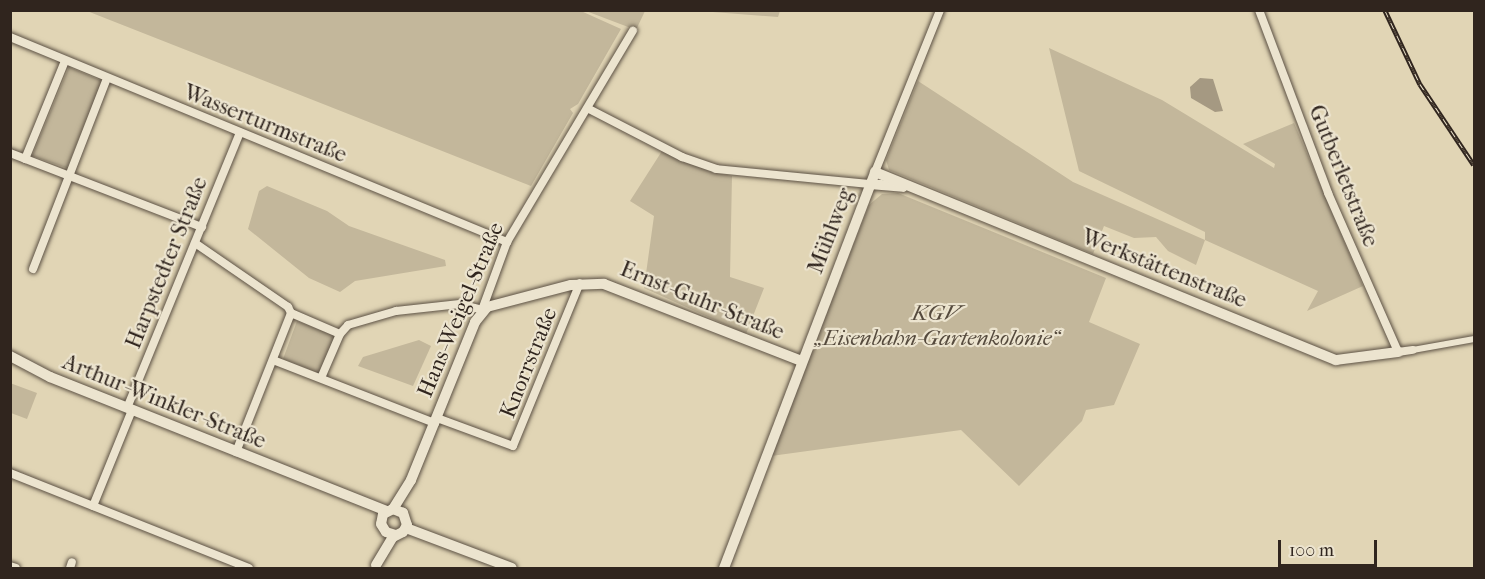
<!DOCTYPE html>
<meta charset="utf-8">
<style>
body{margin:0}
#map{position:relative;width:1485px;height:579px;overflow:hidden;background:#e1d5b5;font-family:"IM FELL French Canon",serif}
div>[style]{position:absolute}
[style*='--x']{left:calc(var(--x)*1px);top:calc(var(--y)*1px);width:calc(var(--w)*1px);rotate:calc(var(--a)*1deg)}
.green>*{inset:0;background:#c3b79b}
.water>*{inset:0;background:#a59982}
.roads{filter:drop-shadow(0 0 2px #5c5144) drop-shadow(0 0 2px #5c5144)}
.pedestrian>*{height:6px;margin:-3px;padding:0 3px;transform-origin:3px;border-radius:3px;background:#ece4cf}
.minor>*{height:8px;margin:-4px;padding:0 4px;transform-origin:4px;border-radius:4px;background:#ece4cf}
.tertiary>*{height:10px;margin:-5px;padding:0 5px;transform-origin:5px;border-radius:5px;background:#ece4cf}
.rail>*{height:4.5px;margin-top:-2.25px;transform-origin:0;background:repeating-linear-gradient(90deg,#ece4cf 0 7px,#30251e 0 14px);box-sizing:border-box;border-block:2px solid #30251e}
span{translate:-50% -50%;white-space:nowrap;text-align:center;line-height:1.15;-webkit-text-stroke:4.5px #ece4cf;paint-order:stroke}
.street-label{font-size:22px;color:#30251e}
.park-label{font-size:22px;color:#554a3d;font-style:italic}
.frame{position:absolute;inset:0;border:12px solid #30251e;pointer-events:none}
.scale{position:absolute;left:1278px;top:540px;width:99px;height:27px;box-sizing:border-box;border:3px solid #30251e;border-top:0;padding-left:8px;font-size:18px;line-height:21px;white-space:nowrap;color:#30251e;-webkit-text-stroke:4px #ece4cf;paint-order:stroke}
</style>
<div id="map">
<div class="green">
<div style="clip-path:polygon(581px 11px,621px 29px,578px 104px,570px 109px,573px 113px,531px 186px,87px 11px)"></div>
<div style="clip-path:polygon(586px 11px,645px 11px,636px 30px)"></div>
<div style="clip-path:polygon(700px 11px,780px 11px,778px 17px)"></div>
<div style="clip-path:polygon(1049px 48px,1162px 100px,1274px 168px,1275px 164px,1243px 144px,1294px 123px,1363px 286px,1307px 311px,1318px 291px,1205px 240px,1196px 265px,1168px 251px,1156px 237px,1134px 238px,1104px 226px,1093px 254px,889px 170px,886px 160px,918px 81px,1073px 182px,1205px 240px,1205px 232px,1079px 171px)"></div>
<div style="clip-path:polygon(69px 67px,102px 81px,67px 168px,32px 156px)"></div>
<div style="clip-path:polygon(662px 151px,711px 172px,732px 176px,730px 277px,764px 288px,746px 334px,644px 288px,654px 216px,630px 201px)"></div>
<div style="clip-path:polygon(267px 186px,327px 211px,349px 226px,445px 260px,446px 266px,355px 281px,340px 292px,309px 278px,248px 229px,259px 191px)"></div>
<div style="clip-path:polygon(898px 193px,1106px 278px,1089px 322px,1140px 344px,1114px 405px,1086px 410px,1082px 421px,1019px 486px,961px 430px,771px 456px,869px 205px,882px 194px)"></div>
<div style="clip-path:polygon(297px 321px,336px 336px,321px 374px,283px 359px)"></div>
<div style="clip-path:polygon(419px 340px,431px 346px,413px 386px,358px 366px,363px 357px)"></div>
<div style="clip-path:polygon(10px 383px,37px 393px,27px 419px,11px 413px)"></div>
</div>
<div class="water">
<div style="clip-path:polygon(1200px 78px,1213px 79px,1223px 111px,1215px 112px,1191px 98px,1190px 87px)"></div>
</div>
<div class="roads">
<div class="pedestrian">
<div style="--x:1413;--y:350;--w:62;--a:-10.2"></div>
</div>
<div class="minor">
<div style="--x:1259;--y:10;--w:196;--a:69.3"></div>
<div style="--x:1328;--y:193;--w:174;--a:66.2"></div>
<div style="--x:1398;--y:352;--w:15;--a:-8"></div>
<div style="--x:10;--y:37;--w:538;--a:22.41"></div>
<div style="--x:589;--y:109;--w:105;--a:27.3"></div>
<div style="--x:682;--y:157;--w:36;--a:19"></div>
<div style="--x:716;--y:169;--w:155;--a:5.6"></div>
<div style="--x:10;--y:153;--w:206;--a:21.1"></div>
<div style="--x:25;--y:159;--w:106;--a:-67.8"></div>
<div style="--x:875;--y:172;--w:175;--a:-68.1"></div>
<div style="--x:195;--y:243;--w:113;--a:34.5"></div>
<div style="--x:288;--y:307;--w:7;--a:63"></div>
<div style="--x:291;--y:313;--w:53;--a:23.2"></div>
<div style="--x:340;--y:334;--w:12;--a:-48"></div>
<div style="--x:348;--y:325;--w:50;--a:-16.3"></div>
<div style="--x:396;--y:311;--w:64;--a:-6.2"></div>
<div style="--x:460;--y:304;--w:23;--a:15"></div>
<div style="--x:482;--y:310;--w:72;--a:-69.8"></div>
<div style="--x:507;--y:242;--w:246;--a:-59.2"></div>
<div style="--x:33;--y:269;--w:205;--a:-68.8"></div>
<div style="--x:273;--y:360;--w:174;--a:21.3"></div>
<div style="--x:321;--y:378;--w:48;--a:-66.6"></div>
<div style="--x:127;--y:408;--w:297;--a:-67.7"></div>
<div style="--x:437;--y:418;--w:81;--a:20.2"></div>
<div style="--x:513;--y:446;--w:176;--a:-67.7"></div>
<div style="--x:236;--y:452;--w:149;--a:-68.4"></div>
<div style="--x:10;--y:473;--w:257;--a:21.7"></div>
<div style="--x:93;--y:506;--w:104;--a:-67.9"></div>
<div style="--x:10;--y:566;--w:6;--a:18"></div>
<div style="--x:70;--y:568;--w:6;--a:-72"></div>
</div>
<div class="tertiary">
<div style="--x:870;--y:184;--w:33;--a:5"></div>
<div style="--x:10;--y:356;--w:45;--a:27.7"></div>
<div style="--x:50;--y:377;--w:362;--a:21.7"></div>
<div style="--x:393;--y:509;--w:34;--a:-58"></div>
<div style="--x:411;--y:480;--w:170;--a:-67.9"></div>
<div style="--x:475;--y:322;--w:19;--a:-51"></div>
<div style="--x:487;--y:307;--w:87;--a:-14.7"></div>
<div style="--x:571;--y:285;--w:33;--a:-2"></div>
<div style="--x:604;--y:284;--w:212;--a:21.3"></div>
<div style="--x:406;--y:528;--w:113;--a:20.7"></div>
<div style="--x:376;--y:565;--w:33;--a:-59"></div>
<div style="--x:393;--y:537;--w:11;--a:-27"></div>
<div style="--x:403;--y:532;--w:8;--a:-60"></div>
<div style="--x:407;--y:525;--w:13;--a:-108"></div>
<div style="--x:403;--y:513;--w:11;--a:-158"></div>
<div style="--x:393;--y:509;--w:11;--a:153"></div>
<div style="--x:383;--y:514;--w:10;--a:101"></div>
<div style="--x:381;--y:524;--w:9;--a:58"></div>
<div style="--x:386;--y:532;--w:10;--a:17"></div>
<div style="--x:724;--y:568;--w:424;--a:-69.1"></div>
<div style="--x:875;--y:172;--w:498;--a:22.2"></div>
<div style="--x:1336;--y:360;--w:63;--a:-7.4"></div>
</div>
</div>
<div class="rail">
<div style="--x:1385;--y:10;--w:82;--a:64.7"></div>
<div style="--x:1420;--y:84;--w:97;--a:56.3"></div>
</div>
<div class="street-label">
<span style="left:265px;top:124px;rotate:22deg">Wasserturmstraße</span>
<span style="left:1343px;top:176px;rotate:68deg">Gutberletstraße</span>
<span style="left:831px;top:231px;rotate:-69deg">Mühlweg</span>
<span style="left:167px;top:263px;rotate:-68deg">Harpstedter Straße</span>
<span style="left:1164px;top:269px;rotate:22deg">Werkstättenstraße</span>
<span style="left:702px;top:301px;rotate:22deg">Ernst-Guhr-Straße</span>
<span style="left:461px;top:310px;rotate:-67deg">Hans-Weigel-Straße</span>
<span style="left:529px;top:363px;rotate:-68deg">Knorrstraße</span>
<span style="left:164px;top:402px;rotate:22deg">Arthur-Winkler-Straße</span>
</div>
<div class="park-label">
<span style="left:937px;top:326px">KGV<br>„Eisenbahn-Gartenkolonie“</span>
</div>
<div class="frame"></div>
<div class="scale">100 m</div>
</div>
